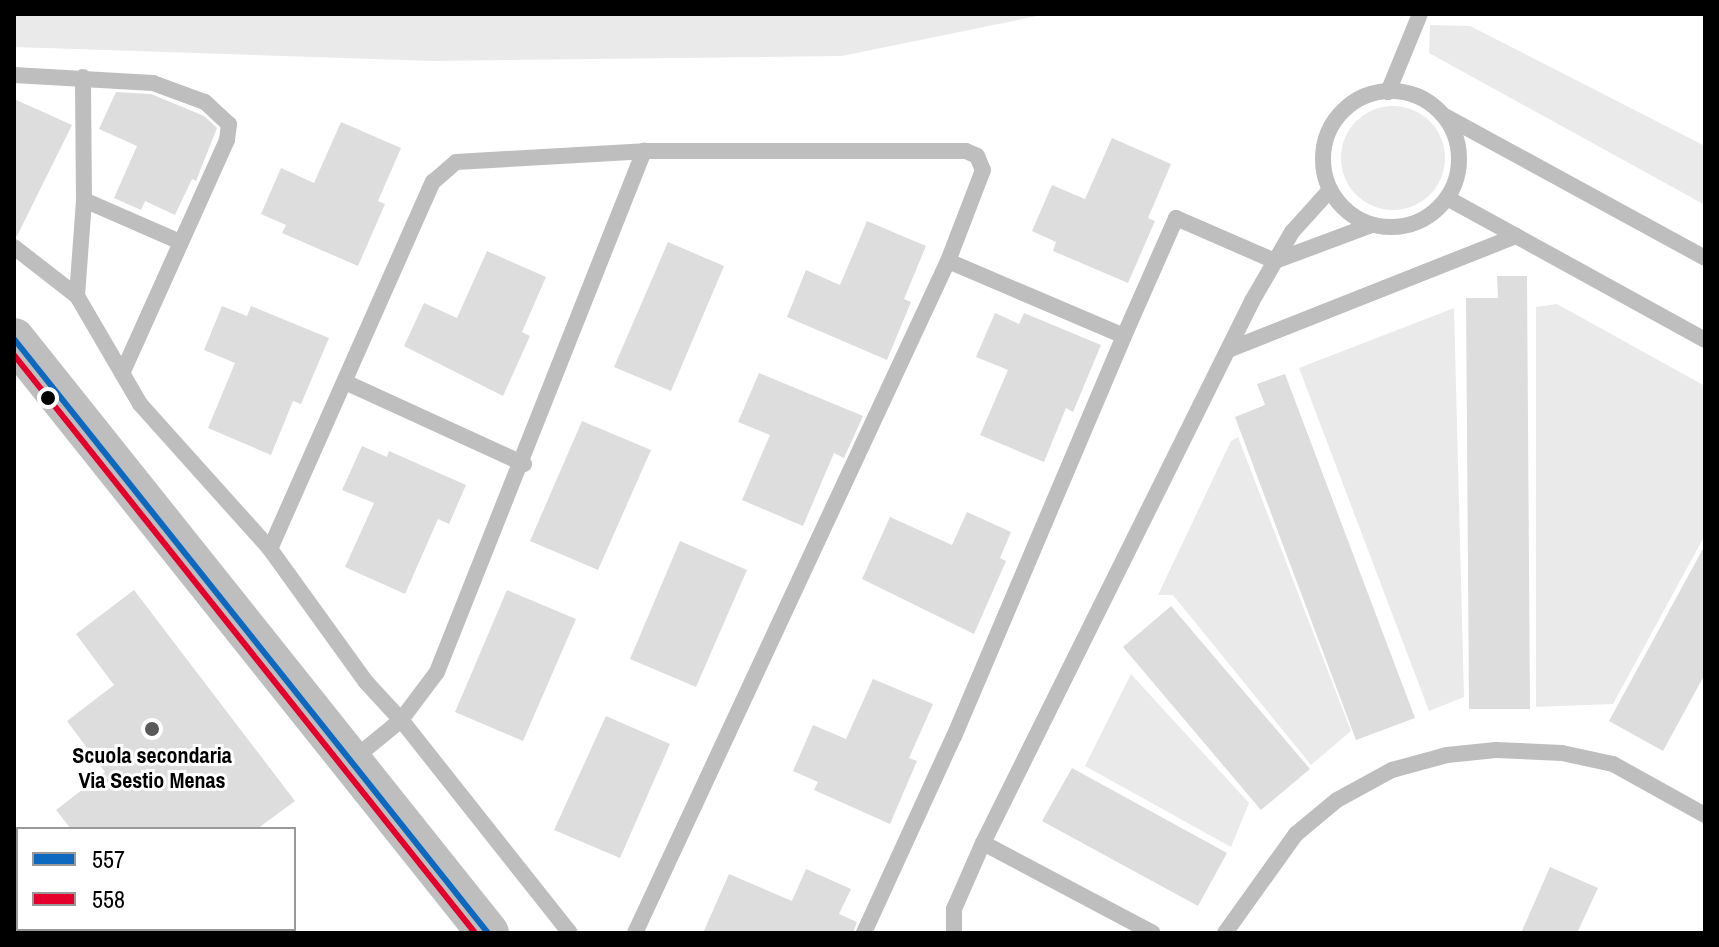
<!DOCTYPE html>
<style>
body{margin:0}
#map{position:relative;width:1719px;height:947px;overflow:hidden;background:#fff;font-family:"Archivo Narrow",sans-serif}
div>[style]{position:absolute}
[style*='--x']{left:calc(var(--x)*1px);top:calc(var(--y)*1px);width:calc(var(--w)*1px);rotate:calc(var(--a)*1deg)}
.green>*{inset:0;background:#eaeaea}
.round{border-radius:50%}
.building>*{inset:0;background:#ddd}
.service>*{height:16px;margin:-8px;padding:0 8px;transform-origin:8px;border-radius:8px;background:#bebebe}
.service>.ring{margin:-8px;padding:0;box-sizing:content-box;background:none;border:16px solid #bebebe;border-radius:50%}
.tertiary>*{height:42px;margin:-21px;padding:0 21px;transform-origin:21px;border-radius:21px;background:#bebebe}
.bus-1>*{height:6px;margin:-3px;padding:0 3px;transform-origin:3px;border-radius:3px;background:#0c69bf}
.bus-2>*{height:6px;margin:-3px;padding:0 3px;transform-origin:3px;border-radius:3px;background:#e4002b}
.dots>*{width:22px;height:22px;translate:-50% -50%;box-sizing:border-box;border:4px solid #fff;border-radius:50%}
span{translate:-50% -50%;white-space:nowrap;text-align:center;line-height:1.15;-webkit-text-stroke:6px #fff;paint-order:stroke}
.poi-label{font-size:22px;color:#000;font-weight:700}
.frame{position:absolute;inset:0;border:16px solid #000;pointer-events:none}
.legend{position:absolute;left:16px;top:827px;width:280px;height:104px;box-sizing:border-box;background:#fff;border:2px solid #999;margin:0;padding:10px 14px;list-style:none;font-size:24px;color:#000}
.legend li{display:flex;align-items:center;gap:16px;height:40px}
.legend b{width:40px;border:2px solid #999}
</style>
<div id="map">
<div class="green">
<div style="clip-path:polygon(14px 14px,1136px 14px,1042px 15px,842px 56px,432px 61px,14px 47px)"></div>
<div style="clip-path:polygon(1430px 25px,1470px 26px,1705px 146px,1705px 205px,1429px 53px)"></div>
<div class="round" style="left:1341px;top:106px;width:104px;height:104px"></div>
<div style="clip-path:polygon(1557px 304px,1705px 386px,1705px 535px,1613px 704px,1536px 707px,1536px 307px)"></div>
<div style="clip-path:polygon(1454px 308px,1464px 697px,1429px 711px,1299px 368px)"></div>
<div style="clip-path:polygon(1238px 437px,1351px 731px,1311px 765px,1173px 595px,1158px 595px,1231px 441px)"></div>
<div style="clip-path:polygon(1131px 674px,1249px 803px,1231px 847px,1085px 766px)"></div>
</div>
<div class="building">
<div style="clip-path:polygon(116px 92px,151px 94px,204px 116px,217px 128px,196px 181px,192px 179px,175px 215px,145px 201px,141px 210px,114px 198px,137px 146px,99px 129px)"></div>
<div style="clip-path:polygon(14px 99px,72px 125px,17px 236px,14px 236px)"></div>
<div style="clip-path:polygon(341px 122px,401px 148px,378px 201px,385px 204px,358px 266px,282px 233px,286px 225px,261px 214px,281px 168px,314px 183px)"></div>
<div style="clip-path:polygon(1112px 138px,1171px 164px,1148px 218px,1155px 221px,1128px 283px,1053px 251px,1056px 242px,1032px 231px,1052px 185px,1085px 199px)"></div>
<div style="clip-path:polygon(867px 221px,926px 246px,904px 299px,911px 302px,887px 360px,787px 317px,806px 270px,840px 285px)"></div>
<div style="clip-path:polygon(668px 242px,724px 266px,671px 391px,614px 367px)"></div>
<div style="clip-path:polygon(487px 251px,546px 277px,522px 332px,530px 336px,503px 396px,404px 346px,424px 303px,457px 318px)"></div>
<div style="clip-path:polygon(1497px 276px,1527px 276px,1530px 709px,1469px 709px,1466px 298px,1498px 298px)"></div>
<div style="clip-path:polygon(222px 306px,247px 316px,251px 306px,329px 338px,301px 404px,293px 401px,271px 455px,208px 428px,235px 363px,204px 350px)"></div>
<div style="clip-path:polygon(995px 313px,1019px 324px,1024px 313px,1101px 345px,1073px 412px,1066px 408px,1044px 462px,980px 435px,1008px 370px,976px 357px)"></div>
<div style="clip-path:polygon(759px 373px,863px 416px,844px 458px,834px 453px,803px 526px,742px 500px,770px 435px,738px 422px)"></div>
<div style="clip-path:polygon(1285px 374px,1415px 718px,1356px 740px,1235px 417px,1265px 405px,1257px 384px)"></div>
<div style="clip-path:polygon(582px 421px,651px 450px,598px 570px,530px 541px)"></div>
<div style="clip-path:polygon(362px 446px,387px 457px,389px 451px,466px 485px,449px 524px,438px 519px,405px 594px,345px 567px,374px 503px,342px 490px)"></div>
<div style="clip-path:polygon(967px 512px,1011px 532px,1000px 558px,1006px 561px,974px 634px,862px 579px,890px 517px,952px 545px)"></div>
<div style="clip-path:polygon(680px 541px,747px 570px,696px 687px,630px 659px)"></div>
<div style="clip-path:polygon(1705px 545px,1705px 674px,1663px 751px,1609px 721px)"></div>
<div style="clip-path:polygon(134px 590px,295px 801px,257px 829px,71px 829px,56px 810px,105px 772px,67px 721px,114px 685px,76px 634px)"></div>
<div style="clip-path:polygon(507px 590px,576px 619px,523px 741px,455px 712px)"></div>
<div style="clip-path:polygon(1171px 606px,1310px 769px,1261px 810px,1123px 647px)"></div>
<div style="clip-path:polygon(873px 679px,933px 704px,909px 758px,917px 761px,890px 824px,814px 790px,818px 782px,793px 771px,813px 725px,846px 739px)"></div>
<div style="clip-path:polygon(606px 716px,670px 744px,620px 858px,554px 830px)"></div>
<div style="clip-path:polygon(1072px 768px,1227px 853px,1198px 906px,1042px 821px)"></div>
<div style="clip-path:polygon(1550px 867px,1598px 888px,1577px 933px,1521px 933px)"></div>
<div style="clip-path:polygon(806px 869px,851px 889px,839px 914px,857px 922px,853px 933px,703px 933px,729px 874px,792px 901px)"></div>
</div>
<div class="service">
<div style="--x:14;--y:75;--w:139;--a:3.3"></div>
<div style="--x:153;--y:83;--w:55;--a:20.1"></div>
<div style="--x:205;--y:102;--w:33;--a:43"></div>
<div style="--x:229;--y:124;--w:16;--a:97"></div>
<div style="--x:227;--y:140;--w:256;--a:114.2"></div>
<div class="ring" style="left:1323px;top:91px;width:120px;height:120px"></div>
<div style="--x:1388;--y:92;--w:84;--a:-67.7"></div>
<div style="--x:1443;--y:115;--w:298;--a:28.6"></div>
<div style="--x:1447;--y:198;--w:294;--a:28.8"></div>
<div style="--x:84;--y:200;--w:105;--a:23.6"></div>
<div style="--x:14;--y:247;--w:80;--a:37.9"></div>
<div style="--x:77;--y:296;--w:125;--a:59.7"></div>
<div style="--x:140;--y:404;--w:195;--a:48.1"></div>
<div style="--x:270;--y:549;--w:164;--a:54.2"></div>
<div style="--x:366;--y:682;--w:52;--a:47.4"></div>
<div style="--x:401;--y:720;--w:65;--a:140.6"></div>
<div style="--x:77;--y:296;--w:96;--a:-85.8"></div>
<div style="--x:84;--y:200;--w:123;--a:-90.5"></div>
<div style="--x:1124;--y:336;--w:129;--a:-66.2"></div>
<div style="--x:1176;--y:218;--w:108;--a:23.5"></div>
<div style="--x:1275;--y:261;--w:103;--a:-20.4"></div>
<div style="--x:1228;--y:350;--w:310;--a:-21.6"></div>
<div style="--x:345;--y:382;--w:197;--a:24.6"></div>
<div style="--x:270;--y:549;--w:402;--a:-66.1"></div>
<div style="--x:433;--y:182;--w:30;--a:-41"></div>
<div style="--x:456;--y:162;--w:188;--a:-3.3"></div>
<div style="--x:644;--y:151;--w:322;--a:0"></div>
<div style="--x:966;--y:151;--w:12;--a:24"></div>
<div style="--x:977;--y:156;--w:15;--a:67"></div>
<div style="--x:983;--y:170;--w:97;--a:111"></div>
<div style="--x:983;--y:843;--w:605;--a:-63.6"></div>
<div style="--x:1252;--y:301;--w:80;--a:-59.9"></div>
<div style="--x:1292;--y:232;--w:57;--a:-47.9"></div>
<div style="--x:570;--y:933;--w:272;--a:-128.4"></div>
<div style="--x:401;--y:720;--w:60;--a:-53.1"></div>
<div style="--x:437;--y:672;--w:561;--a:-68.33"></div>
<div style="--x:635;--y:933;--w:741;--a:-65.03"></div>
<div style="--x:948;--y:261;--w:191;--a:23.1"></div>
<div style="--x:1124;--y:336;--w:435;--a:113"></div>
<div style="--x:954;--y:736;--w:217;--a:114.6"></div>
<div style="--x:954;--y:933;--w:24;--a:-90"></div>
<div style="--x:954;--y:909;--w:72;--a:-66.3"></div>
<div style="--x:983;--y:843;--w:192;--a:27.9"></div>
<div style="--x:1225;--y:933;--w:122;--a:-54.4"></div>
<div style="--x:1296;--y:834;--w:53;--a:-39.7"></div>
<div style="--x:1337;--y:800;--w:63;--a:-28.6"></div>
<div style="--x:1392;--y:770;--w:57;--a:-15.3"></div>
<div style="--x:1447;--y:755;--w:49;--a:-5.8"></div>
<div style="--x:1496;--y:750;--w:66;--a:2.6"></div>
<div style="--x:1562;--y:753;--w:52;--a:12.2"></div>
<div style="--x:1613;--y:764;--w:105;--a:29"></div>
</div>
<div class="tertiary">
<div style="--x:14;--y:339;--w:760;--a:51.41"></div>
</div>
<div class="bus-1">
<div style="--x:14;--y:339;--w:760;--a:51.41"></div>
</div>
<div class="bus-2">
<div style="--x:14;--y:355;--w:739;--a:51.42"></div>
</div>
<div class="dots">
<div style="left:48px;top:398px;background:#000"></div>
<div style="left:152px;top:729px;background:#595959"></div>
</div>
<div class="poi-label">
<span style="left:152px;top:768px">Scuola secondaria<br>Via Sestio Menas</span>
</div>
<div class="frame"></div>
<ul class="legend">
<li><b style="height:10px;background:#0c69bf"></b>557</li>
<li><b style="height:10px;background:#e4002b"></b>558</li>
</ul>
</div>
